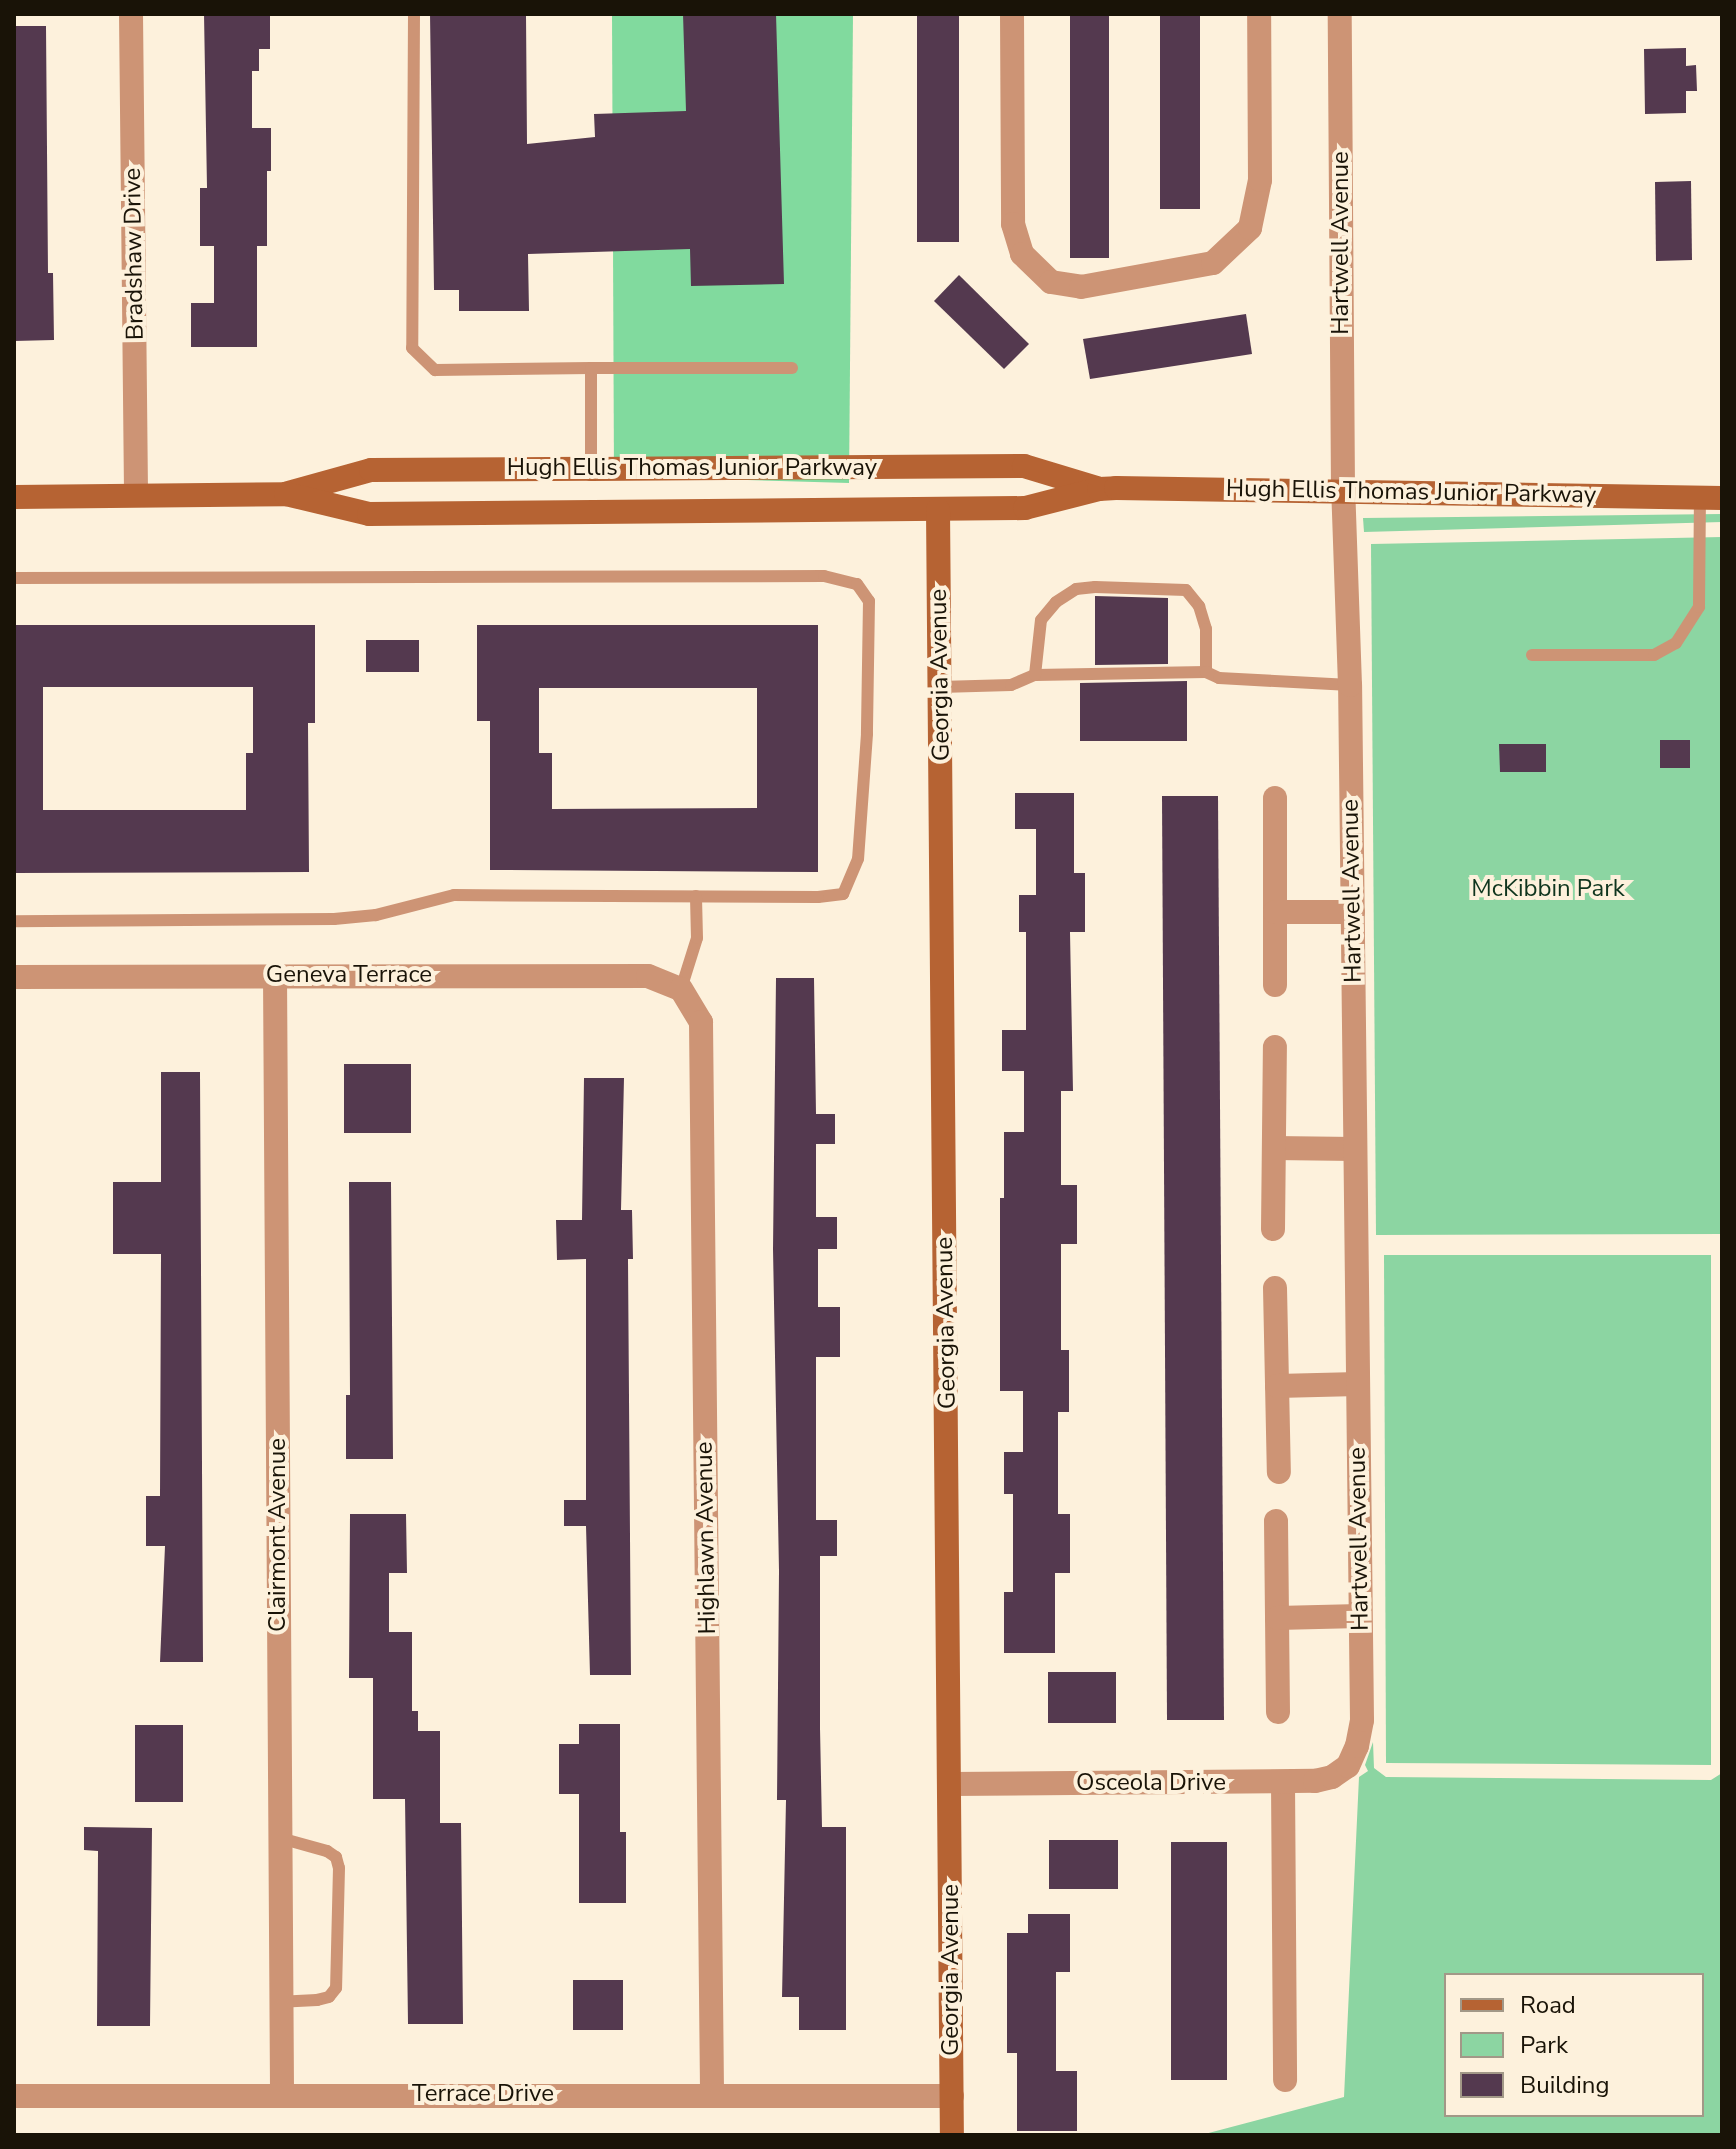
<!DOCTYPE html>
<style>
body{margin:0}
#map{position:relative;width:1736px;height:2149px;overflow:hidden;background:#fdf1dc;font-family:"Nunito Sans",sans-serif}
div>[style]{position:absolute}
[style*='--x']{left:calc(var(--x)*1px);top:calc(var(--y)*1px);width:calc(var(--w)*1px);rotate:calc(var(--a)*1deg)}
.green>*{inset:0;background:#8cd5a2}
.forest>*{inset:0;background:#81da9e}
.building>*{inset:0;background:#54394f}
.lane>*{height:12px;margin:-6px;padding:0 6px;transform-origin:6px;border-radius:6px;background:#cd9475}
.street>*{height:24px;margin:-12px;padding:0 12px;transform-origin:12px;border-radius:12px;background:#cd9475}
.secondary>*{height:24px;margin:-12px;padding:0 12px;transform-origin:12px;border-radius:12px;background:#b66333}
span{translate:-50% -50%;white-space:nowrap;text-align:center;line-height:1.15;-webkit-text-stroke:8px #fdf1dc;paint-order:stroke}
.street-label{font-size:24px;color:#191307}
.park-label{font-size:24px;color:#0f351e}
.frame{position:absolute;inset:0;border:16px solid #191307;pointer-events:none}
.legend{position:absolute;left:1444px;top:1973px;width:260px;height:144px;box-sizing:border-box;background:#fdf1dc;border:2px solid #a29887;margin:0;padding:10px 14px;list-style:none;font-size:24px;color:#191307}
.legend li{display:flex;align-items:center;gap:16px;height:40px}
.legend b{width:40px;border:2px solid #a29887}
</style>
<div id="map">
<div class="green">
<div style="clip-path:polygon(1722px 514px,1722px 522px,1364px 532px,1363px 518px)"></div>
<div style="clip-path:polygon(1722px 537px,1722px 1234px,1376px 1235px,1371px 544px)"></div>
<div style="clip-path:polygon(1384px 1255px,1711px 1255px,1711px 1765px,1386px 1763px)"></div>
<div style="clip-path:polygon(evenodd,1373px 1742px,1374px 1768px,1386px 1777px,1711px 1780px,1722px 1773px,1722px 2135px,1201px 2135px,1344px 2097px,1359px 1777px,1368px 1771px,1365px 1765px,1373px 1742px,1446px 1975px,1702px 1975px,1702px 2115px,1446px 2115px,1446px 1975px)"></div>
</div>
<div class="forest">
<div style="clip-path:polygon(612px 14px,853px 14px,849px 483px,614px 476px)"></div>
</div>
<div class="building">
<div style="clip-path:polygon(204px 14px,270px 14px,270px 49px,259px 49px,259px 71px,252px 71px,252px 128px,271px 128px,271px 171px,267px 171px,267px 246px,257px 246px,257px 347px,191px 347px,191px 303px,214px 303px,214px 246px,200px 246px,200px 188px,207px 188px)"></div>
<div style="clip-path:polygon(430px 14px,526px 14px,527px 144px,595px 137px,594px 114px,686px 111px,683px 14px,776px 14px,784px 284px,691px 286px,690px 249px,528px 254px,529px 311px,459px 311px,459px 290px,434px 290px)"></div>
<div style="clip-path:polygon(917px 14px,959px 14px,959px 242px,917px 242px)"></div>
<div style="clip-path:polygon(1070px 14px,1109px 14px,1109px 258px,1070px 258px)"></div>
<div style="clip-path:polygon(1160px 14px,1200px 14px,1200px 209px,1160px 209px)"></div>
<div style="clip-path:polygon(14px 26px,46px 26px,48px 273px,53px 273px,54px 340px,14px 341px)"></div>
<div style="clip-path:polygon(1686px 48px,1686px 66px,1696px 65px,1697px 91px,1686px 91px,1686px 113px,1645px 114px,1644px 49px)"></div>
<div style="clip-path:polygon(1691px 181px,1692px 260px,1656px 261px,1655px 182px)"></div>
<div style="clip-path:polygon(959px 275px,1029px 344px,1004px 369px,934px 301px)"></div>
<div style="clip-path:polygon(1246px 314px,1252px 354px,1090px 379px,1083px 339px)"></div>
<div style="clip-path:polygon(1095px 596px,1168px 598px,1168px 664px,1095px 665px)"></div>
<div style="clip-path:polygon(evenodd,14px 625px,315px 625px,315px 723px,308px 723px,309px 872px,14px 873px,14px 625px,43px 687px,253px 687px,253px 753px,246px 753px,246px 810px,43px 810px,43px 687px)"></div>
<div style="clip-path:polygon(evenodd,477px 625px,818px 625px,818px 872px,490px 870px,490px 721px,477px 721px,477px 625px,539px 688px,757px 688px,757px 808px,552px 809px,552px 753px,539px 753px,539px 688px)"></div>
<div style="clip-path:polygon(366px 640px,419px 640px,419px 672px,366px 672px)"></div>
<div style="clip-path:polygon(1187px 681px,1187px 741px,1080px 741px,1080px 683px)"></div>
<div style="clip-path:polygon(1660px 740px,1690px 740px,1690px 768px,1660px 768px)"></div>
<div style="clip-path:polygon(1499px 744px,1546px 744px,1546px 772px,1500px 772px)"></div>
<div style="clip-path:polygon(1015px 793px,1074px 793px,1074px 873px,1085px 873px,1085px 932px,1070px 932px,1073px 1091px,1061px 1091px,1061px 1185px,1077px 1185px,1077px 1244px,1061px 1244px,1061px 1350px,1069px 1350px,1069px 1412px,1058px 1412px,1058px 1514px,1070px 1514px,1070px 1573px,1055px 1573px,1055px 1653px,1004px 1653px,1004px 1592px,1013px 1592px,1013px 1494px,1004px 1494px,1004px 1452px,1023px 1452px,1023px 1391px,1000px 1391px,1000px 1198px,1004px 1198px,1004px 1132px,1024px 1132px,1024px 1071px,1002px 1071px,1002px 1030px,1026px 1030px,1026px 932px,1019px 932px,1019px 895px,1036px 895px,1036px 829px,1015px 829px)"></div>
<div style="clip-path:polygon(1162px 796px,1218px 796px,1224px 1720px,1167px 1720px)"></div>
<div style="clip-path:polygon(776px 978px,814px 978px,816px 1114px,835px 1114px,835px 1144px,816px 1144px,816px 1217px,837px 1217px,837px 1249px,818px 1249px,818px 1307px,840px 1307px,840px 1357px,816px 1357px,816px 1520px,837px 1520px,837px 1556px,820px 1556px,820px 1728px,822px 1827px,846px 1827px,846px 2030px,799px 2030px,799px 1997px,782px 1997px,786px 1800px,777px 1800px,779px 1571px,773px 1249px)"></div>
<div style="clip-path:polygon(344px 1064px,411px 1064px,411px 1133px,344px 1133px)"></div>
<div style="clip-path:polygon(161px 1072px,200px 1072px,203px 1662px,160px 1662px,165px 1546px,146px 1546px,146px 1496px,160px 1496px,161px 1254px,113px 1254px,113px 1182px,161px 1182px)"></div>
<div style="clip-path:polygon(584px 1078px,624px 1078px,621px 1210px,632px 1210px,633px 1259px,628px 1259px,631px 1675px,590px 1675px,586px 1526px,564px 1526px,564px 1500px,586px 1500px,586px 1259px,557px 1260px,556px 1220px,582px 1220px)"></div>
<div style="clip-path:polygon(349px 1182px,391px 1182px,393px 1459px,346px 1459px,346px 1395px,350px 1395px)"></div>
<div style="clip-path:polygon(350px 1514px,406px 1514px,407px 1573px,389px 1573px,389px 1632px,412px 1632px,412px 1711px,418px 1711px,418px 1731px,440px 1731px,440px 1823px,461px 1823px,463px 2024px,408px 2024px,405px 1799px,373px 1799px,373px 1678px,349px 1678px)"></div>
<div style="clip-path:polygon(1048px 1672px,1116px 1672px,1116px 1723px,1048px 1723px)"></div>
<div style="clip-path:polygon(579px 1724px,620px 1724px,620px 1832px,626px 1832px,626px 1903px,579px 1903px,579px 1794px,559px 1794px,559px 1744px,579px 1744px)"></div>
<div style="clip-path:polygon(135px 1725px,183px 1725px,183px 1802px,135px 1802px)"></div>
<div style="clip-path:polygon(84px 1827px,152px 1828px,150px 2026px,97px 2026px,98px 1851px,84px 1850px)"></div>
<div style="clip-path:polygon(1049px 1840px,1118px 1840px,1118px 1889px,1049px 1889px)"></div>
<div style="clip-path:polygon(1171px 1842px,1227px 1842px,1227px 2080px,1171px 2080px)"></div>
<div style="clip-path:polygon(1028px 1914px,1070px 1914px,1070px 1972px,1056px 1972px,1056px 2071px,1077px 2071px,1077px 2131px,1017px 2131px,1017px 2053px,1007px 2053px,1007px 1933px,1028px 1933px)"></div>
<div style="clip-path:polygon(573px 1980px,623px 1980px,623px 2030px,573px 2030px)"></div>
</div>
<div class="lane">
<div style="--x:414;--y:14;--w:334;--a:90.3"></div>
<div style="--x:412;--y:348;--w:32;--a:44"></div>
<div style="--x:435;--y:370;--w:156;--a:-0.7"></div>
<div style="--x:591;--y:368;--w:101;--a:90"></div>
<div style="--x:591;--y:368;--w:201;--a:0"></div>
<div style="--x:14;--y:578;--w:810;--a:-0.14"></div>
<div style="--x:824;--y:576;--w:34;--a:14"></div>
<div style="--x:857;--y:584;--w:21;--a:55"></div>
<div style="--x:869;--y:601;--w:133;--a:90.9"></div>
<div style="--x:867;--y:734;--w:125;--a:94.1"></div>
<div style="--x:858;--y:859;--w:38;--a:113"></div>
<div style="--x:843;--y:894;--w:25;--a:173"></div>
<div style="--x:818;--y:897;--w:364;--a:-179.7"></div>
<div style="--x:454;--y:895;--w:81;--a:165.6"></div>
<div style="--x:376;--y:915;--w:42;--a:174.6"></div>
<div style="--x:334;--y:919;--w:320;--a:179.6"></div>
<div style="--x:1532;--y:655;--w:122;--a:0"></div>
<div style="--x:1654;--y:655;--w:25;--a:-29"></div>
<div style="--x:1676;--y:643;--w:43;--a:-57.4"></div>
<div style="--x:1699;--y:607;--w:109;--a:-89.5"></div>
<div style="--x:1035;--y:675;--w:171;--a:-1"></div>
<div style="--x:940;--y:687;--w:71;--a:-1.6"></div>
<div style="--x:1011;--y:685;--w:26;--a:-23"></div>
<div style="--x:1035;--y:675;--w:55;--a:-83.8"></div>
<div style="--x:1041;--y:620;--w:23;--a:-50"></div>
<div style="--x:1056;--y:602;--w:24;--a:-33"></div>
<div style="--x:1076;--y:589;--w:19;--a:-6"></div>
<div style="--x:1095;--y:587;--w:91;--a:1.9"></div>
<div style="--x:1186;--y:590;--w:21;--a:51"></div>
<div style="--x:1199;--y:606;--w:24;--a:73"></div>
<div style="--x:1206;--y:629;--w:43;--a:90"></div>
<div style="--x:1206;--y:672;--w:14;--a:25"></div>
<div style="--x:1219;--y:678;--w:131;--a:3.1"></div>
<div style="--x:681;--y:989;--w:53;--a:-72.6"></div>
<div style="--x:697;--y:938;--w:42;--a:-91.4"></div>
<div style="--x:280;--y:1838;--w:49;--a:15.5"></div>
<div style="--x:327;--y:1851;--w:11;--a:34"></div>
<div style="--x:336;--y:1857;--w:11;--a:75"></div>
<div style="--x:339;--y:1868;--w:120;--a:91.4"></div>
<div style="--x:336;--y:1988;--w:11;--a:128"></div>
<div style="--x:329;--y:1997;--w:12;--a:166"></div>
<div style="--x:317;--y:2000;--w:35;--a:177"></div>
</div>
<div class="street">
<div style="--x:131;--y:14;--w:481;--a:89.4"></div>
<div style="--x:1012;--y:14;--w:210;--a:89.7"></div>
<div style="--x:1013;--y:224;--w:31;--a:73"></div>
<div style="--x:1022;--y:254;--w:40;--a:44"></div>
<div style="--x:1051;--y:282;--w:30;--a:9"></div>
<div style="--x:1081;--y:287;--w:134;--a:-10.3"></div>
<div style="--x:1213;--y:263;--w:51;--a:-43.4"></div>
<div style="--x:1250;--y:228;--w:49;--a:-78.2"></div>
<div style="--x:1260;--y:180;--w:166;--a:-90.3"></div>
<div style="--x:1275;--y:798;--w:187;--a:90"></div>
<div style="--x:1275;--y:912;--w:78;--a:0"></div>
<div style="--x:275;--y:975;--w:1120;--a:89.64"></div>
<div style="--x:14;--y:977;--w:634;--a:-0.09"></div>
<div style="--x:648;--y:976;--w:35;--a:22"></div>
<div style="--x:681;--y:989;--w:39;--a:59"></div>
<div style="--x:701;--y:1022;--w:1072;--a:89.41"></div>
<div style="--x:1274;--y:1148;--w:81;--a:0.7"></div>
<div style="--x:1273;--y:1229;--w:182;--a:-89.4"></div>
<div style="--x:1275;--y:1288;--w:184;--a:88.8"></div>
<div style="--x:1277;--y:1386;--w:81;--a:-1.4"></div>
<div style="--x:1276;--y:1521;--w:191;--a:89.4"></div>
<div style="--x:1277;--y:1618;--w:83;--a:-1.4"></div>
<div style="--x:1283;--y:1782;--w:298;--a:89.6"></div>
<div style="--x:951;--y:1784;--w:364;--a:-0.5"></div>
<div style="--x:1315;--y:1781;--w:17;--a:-13"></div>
<div style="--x:1332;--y:1777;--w:19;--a:-35"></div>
<div style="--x:1348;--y:1766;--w:22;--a:-66"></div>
<div style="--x:1357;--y:1746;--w:26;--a:-79"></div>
<div style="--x:1362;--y:1720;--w:1035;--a:-90.66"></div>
<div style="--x:1350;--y:685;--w:196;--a:-92"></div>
<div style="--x:1343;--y:489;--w:475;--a:-90.4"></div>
<div style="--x:14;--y:2096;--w:938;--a:0"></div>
</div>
<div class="secondary">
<div style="--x:288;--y:493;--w:86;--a:-15.5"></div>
<div style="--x:371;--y:470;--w:220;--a:-0.3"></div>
<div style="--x:591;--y:469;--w:433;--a:-0.4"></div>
<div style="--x:1024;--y:466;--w:76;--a:16.8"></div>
<div style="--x:14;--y:497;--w:272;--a:-0.6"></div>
<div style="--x:286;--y:494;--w:85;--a:13.5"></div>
<div style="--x:369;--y:514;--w:656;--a:-0.52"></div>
<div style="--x:1025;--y:508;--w:76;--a:-14.4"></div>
<div style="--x:1099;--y:489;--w:17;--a:-3"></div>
<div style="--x:1116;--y:488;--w:606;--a:0.95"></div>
<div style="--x:938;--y:510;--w:1625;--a:89.51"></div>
</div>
<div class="street-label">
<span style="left:1341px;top:243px;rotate:-90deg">Hartwell Avenue</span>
<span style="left:134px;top:254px;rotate:-91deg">Bradshaw Drive</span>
<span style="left:692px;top:468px">Hugh Ellis Thomas Junior Parkway</span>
<span style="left:1411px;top:492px;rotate:1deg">Hugh Ellis Thomas Junior Parkway</span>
<span style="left:940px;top:675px;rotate:-91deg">Georgia Avenue</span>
<span style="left:1352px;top:891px;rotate:-91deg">Hartwell Avenue</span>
<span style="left:349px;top:975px">Geneva Terrace</span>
<span style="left:946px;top:1323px;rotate:-91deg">Georgia Avenue</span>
<span style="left:278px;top:1535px;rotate:-90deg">Clairmont Avenue</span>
<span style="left:706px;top:1538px;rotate:-91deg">Highlawn Avenue</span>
<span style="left:1359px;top:1539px;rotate:-91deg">Hartwell Avenue</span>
<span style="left:1151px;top:1783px">Osceola Drive</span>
<span style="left:951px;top:1970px;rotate:-90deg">Georgia Avenue</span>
<span style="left:483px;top:2094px">Terrace Drive</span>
</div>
<div class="park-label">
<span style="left:1548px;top:889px">McKibbin Park</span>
</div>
<div class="frame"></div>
<ul class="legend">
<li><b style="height:10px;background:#b66333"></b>Road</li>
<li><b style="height:22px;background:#8cd5a2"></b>Park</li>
<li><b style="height:22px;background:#54394f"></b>Building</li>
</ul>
</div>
